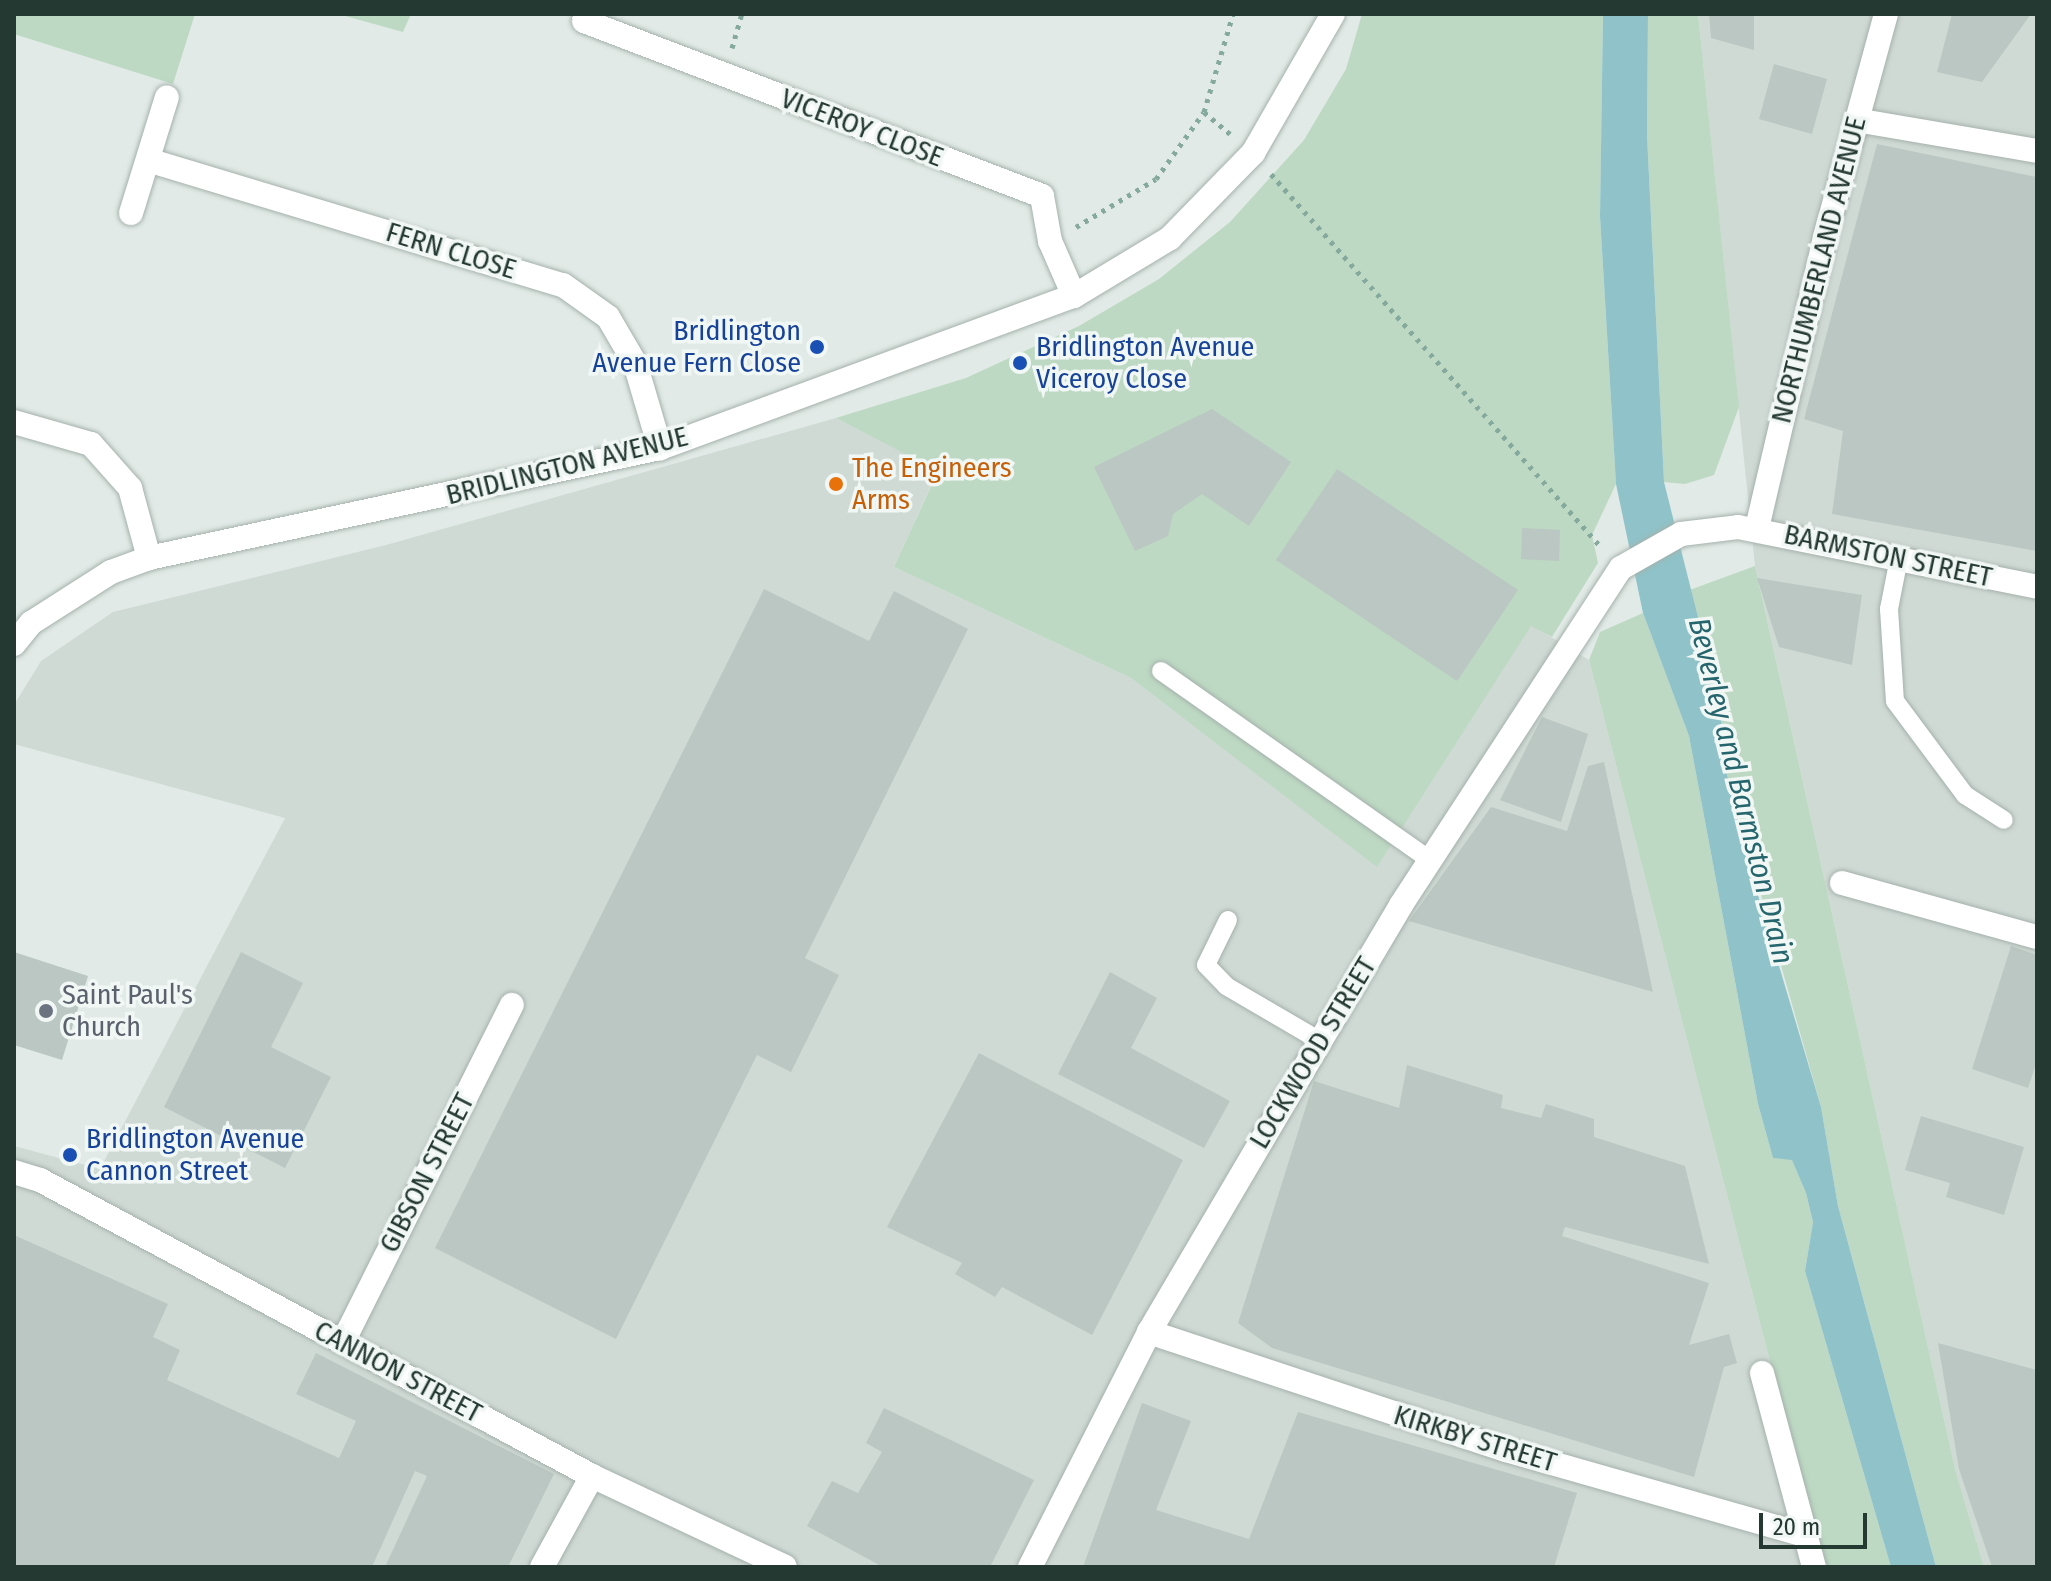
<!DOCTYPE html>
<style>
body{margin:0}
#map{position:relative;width:2051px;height:1581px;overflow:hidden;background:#e1eae6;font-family:"Fira Sans Condensed",sans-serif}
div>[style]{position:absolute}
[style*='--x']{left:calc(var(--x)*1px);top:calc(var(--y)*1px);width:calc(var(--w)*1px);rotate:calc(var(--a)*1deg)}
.built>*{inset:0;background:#d0dad5}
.green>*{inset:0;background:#bdd9c3}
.water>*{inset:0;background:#8fc3c9}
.building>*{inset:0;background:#bac7c2}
.path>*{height:5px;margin-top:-2.5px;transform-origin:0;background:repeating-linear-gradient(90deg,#85aa9d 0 4px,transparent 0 10px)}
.roads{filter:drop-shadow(0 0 2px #a5b1ac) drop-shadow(0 0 2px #a5b1ac)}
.service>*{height:18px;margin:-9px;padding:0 9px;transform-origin:9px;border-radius:9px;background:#fff}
.minor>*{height:24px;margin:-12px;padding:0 12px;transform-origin:12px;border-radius:12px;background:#fff}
.dots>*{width:22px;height:22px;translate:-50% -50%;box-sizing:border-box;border:4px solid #f1f7f4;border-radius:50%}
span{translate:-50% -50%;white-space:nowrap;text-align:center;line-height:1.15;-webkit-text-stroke:7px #f1f7f4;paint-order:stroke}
.street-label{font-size:28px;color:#243932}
.transit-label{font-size:28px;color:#164399}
.right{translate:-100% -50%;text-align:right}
.left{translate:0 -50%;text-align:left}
.food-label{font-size:28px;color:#c56008}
.worship-label{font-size:28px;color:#5b616d}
.water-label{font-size:30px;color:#25656e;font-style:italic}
.frame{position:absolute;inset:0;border:16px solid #243932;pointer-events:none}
.scale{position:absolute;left:1759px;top:1513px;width:108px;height:36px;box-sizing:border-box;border:4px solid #243932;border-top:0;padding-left:10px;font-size:24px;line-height:28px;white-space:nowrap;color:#243932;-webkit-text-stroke:6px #f1f7f4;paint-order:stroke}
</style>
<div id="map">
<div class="built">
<div style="clip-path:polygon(1698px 14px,2037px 14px,2037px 1567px,1984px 1567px,1955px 1469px,1755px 566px)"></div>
<div style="clip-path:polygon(836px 418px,938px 470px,894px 567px,1131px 678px,1377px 866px,1531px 625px,1589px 660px,1823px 1567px,14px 1567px,14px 1146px,100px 1169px,285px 818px,14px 744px,14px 705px,41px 661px,113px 612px,386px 545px)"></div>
</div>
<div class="green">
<div style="clip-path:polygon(14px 14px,195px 14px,173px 84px,14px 34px)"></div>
<div style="clip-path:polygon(338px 14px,411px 14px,403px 32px)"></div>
<div style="clip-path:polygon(1362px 14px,1603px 14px,1600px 216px,1616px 484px,1592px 535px,1598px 563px,1552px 637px,1531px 626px,1377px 867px,1131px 678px,894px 567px,938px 471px,836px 418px,966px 378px,1079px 326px,1159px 279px,1230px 222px,1304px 140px,1346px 69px)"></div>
<div style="clip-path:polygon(1648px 14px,1698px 14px,1739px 407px,1714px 475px,1685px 484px,1664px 482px,1647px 135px)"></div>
<div style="clip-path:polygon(1755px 566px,1955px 1469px,1984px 1567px,1936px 1567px,1838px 1206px,1821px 1107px,1727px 774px,1719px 701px,1687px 591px)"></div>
<div style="clip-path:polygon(1643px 613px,1689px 736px,1758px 1104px,1773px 1158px,1792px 1159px,1806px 1193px,1813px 1222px,1805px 1271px,1891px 1567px,1823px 1567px,1589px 660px,1600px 632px)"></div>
</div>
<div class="water">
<div style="clip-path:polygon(1603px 14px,1648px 14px,1647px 135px,1664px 482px,1719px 701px,1727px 774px,1749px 865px,1821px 1107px,1838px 1206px,1936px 1567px,1891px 1567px,1805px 1271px,1813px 1222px,1806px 1193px,1792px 1160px,1773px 1158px,1758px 1104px,1689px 736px,1643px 613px,1616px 484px,1600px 216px)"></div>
</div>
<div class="building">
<div style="clip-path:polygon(1709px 14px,1754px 14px,1754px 50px,1711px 38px)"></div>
<div style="clip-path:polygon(1952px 14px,2031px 14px,1982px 82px,1937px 72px)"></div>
<div style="clip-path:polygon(1774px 64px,1827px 79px,1812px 134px,1759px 119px)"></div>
<div style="clip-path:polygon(1877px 144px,2037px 177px,2037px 551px,1832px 514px,1843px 431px,1804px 419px)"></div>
<div style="clip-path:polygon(1212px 409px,1291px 462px,1249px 526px,1202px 494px,1173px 514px,1168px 536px,1135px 551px,1094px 467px)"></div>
<div style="clip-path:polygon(1337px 469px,1518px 590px,1457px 681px,1276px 560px)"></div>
<div style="clip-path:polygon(1522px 528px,1560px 530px,1559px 561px,1521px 559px)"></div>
<div style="clip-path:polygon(1757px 578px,1862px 595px,1852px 665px,1779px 647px)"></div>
<div style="clip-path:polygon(764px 589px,869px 641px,894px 591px,968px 629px,805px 958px,839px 975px,791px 1072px,757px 1055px,616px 1339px,435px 1248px)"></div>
<div style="clip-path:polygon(1542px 717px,1588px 734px,1561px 822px,1500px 800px)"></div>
<div style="clip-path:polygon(1604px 762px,1653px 992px,1409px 921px,1491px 807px,1567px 831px,1588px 766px)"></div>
<div style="clip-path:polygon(2011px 946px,2037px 955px,2037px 1061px,2028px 1088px,1972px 1069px)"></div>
<div style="clip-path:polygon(14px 952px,88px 976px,62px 1060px,14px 1045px)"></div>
<div style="clip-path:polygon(241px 952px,303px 983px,271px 1047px,331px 1077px,285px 1168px,164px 1107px)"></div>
<div style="clip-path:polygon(1110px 972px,1157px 998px,1131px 1048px,1230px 1101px,1204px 1148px,1058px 1074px)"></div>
<div style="clip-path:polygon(979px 1053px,1183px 1160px,1092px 1335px,1002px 1287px,995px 1297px,955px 1274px,962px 1263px,887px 1227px)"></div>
<div style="clip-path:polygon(1407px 1065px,1503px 1095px,1501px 1108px,1541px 1118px,1546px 1104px,1594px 1119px,1594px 1137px,1685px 1166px,1709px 1264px,1565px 1227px,1562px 1236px,1709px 1283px,1689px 1345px,1729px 1334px,1737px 1363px,1724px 1367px,1694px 1477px,1272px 1348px,1238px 1323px,1314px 1081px,1399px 1108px)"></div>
<div style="clip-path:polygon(1921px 1116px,2024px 1147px,2004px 1215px,1946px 1197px,1950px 1183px,1905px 1170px)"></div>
<div style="clip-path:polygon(14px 1235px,168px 1304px,153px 1337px,180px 1350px,167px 1380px,339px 1458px,356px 1421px,296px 1394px,316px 1353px,554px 1474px,508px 1567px,385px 1567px,427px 1476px,415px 1471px,372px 1567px,14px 1567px)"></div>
<div style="clip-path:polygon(1938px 1343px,2037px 1370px,2037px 1567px,1992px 1567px,1959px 1469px)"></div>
<div style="clip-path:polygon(1142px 1403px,1191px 1421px,1156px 1510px,1249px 1539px,1298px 1412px,1577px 1493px,1554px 1567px,1083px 1567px)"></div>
<div style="clip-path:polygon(884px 1408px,1034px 1480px,990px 1567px,883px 1567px,807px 1526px,832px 1481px,858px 1493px,882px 1452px,866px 1443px)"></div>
</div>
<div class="path">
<div style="--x:732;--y:48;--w:35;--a:-74"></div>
<div style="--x:1204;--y:112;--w:34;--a:40"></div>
<div style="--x:1271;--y:174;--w:498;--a:48.5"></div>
<div style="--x:1076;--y:227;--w:93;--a:-31"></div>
<div style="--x:1156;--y:179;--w:82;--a:-54.4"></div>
<div style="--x:1204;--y:112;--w:102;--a:-73.5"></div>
</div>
<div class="roads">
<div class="service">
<div style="--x:1899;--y:558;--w:52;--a:101.1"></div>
<div style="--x:1889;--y:609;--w:92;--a:86.3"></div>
<div style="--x:1895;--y:701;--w:117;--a:53.3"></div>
<div style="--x:1965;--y:795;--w:46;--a:32.7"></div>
<div style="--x:1161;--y:671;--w:329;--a:35.1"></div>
<div style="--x:1228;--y:920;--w:50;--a:116.1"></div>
<div style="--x:1206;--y:965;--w:29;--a:46"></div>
<div style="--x:1226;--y:986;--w:109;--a:30.3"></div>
</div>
<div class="minor">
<div style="--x:584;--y:21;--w:490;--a:20.9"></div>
<div style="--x:1042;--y:196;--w:46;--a:79.9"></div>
<div style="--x:1050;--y:241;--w:60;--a:66.4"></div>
<div style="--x:1856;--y:120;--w:184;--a:9.7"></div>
<div style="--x:151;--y:161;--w:430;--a:16.8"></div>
<div style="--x:563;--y:285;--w:55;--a:35.4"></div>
<div style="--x:608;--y:317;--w:53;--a:59.6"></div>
<div style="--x:635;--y:363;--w:89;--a:73.6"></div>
<div style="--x:131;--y:213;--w:121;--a:-72.8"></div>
<div style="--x:14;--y:422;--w:80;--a:15.9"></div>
<div style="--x:91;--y:444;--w:59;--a:48.4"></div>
<div style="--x:130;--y:488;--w:73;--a:74.8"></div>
<div style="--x:1757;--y:528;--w:299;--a:-76.8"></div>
<div style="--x:1825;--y:237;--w:231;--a:-74.7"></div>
<div style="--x:14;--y:644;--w:27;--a:-51"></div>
<div style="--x:31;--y:623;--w:95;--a:-32.5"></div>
<div style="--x:111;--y:572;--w:40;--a:-20.2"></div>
<div style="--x:149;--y:558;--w:523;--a:-12.15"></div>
<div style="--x:660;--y:448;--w:441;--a:-20.2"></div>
<div style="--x:1074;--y:296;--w:112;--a:-31.1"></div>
<div style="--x:1170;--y:238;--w:119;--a:-45.7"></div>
<div style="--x:1253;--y:153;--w:160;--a:-60.1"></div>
<div style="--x:1842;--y:883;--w:202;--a:15.5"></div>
<div style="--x:14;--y:1172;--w:27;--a:17"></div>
<div style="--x:40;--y:1180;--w:626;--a:28.2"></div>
<div style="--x:592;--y:1476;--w:213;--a:25.2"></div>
<div style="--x:1149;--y:1332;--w:376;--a:18.3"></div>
<div style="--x:1506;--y:1450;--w:311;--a:15.9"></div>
<div style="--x:343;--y:1342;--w:377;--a:-63.4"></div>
<div style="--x:1762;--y:1373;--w:201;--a:75"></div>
<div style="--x:542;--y:1567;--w:104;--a:-61.2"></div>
<div style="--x:1030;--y:1567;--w:263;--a:-63.1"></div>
<div style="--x:1149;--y:1332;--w:302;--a:-59.5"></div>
<div style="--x:1302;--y:1072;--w:194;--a:-59.3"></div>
<div style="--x:1401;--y:905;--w:402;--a:-56.9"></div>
<div style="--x:1621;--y:568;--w:69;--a:-29.5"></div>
<div style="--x:1681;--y:534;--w:57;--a:-7"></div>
<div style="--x:1738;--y:527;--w:305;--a:11.3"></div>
</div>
</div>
<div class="dots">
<div style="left:817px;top:347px;background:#1a4fb4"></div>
<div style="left:1020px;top:363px;background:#1a4fb4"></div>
<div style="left:836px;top:484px;background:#e8710a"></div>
<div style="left:46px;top:1011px;background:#6b7280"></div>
<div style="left:70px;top:1155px;background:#1a4fb4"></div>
</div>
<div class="street-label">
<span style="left:862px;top:128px;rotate:21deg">VICEROY CLOSE</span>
<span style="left:451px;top:251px;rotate:17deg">FERN CLOSE</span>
<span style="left:1819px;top:270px;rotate:-76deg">NORTHUMBERLAND AVENUE</span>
<span style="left:567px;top:466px;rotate:-14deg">BRIDLINGTON AVENUE</span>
<span style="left:1888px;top:556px;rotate:12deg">BARMSTON STREET</span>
<span style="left:1313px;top:1053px;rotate:-59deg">LOCKWOOD STREET</span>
<span style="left:427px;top:1173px;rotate:-63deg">GIBSON STREET</span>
<span style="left:398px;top:1372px;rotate:28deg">CANNON STREET</span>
<span style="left:1475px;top:1439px;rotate:17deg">KIRKBY STREET</span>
</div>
<div class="transit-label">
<span class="right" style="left:801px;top:347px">Bridlington<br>Avenue Fern Close</span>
<span class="left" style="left:1036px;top:363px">Bridlington Avenue<br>Viceroy Close</span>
<span class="left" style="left:86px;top:1155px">Bridlington Avenue<br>Cannon Street</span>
</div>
<div class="food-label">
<span class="left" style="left:852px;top:484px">The Engineers<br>Arms</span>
</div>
<div class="worship-label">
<span class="left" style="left:62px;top:1011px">Saint Paul's<br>Church</span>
</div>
<div class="water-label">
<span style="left:1741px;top:791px;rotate:76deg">Beverley and Barmston Drain</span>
</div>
<div class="frame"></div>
<div class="scale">20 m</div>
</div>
